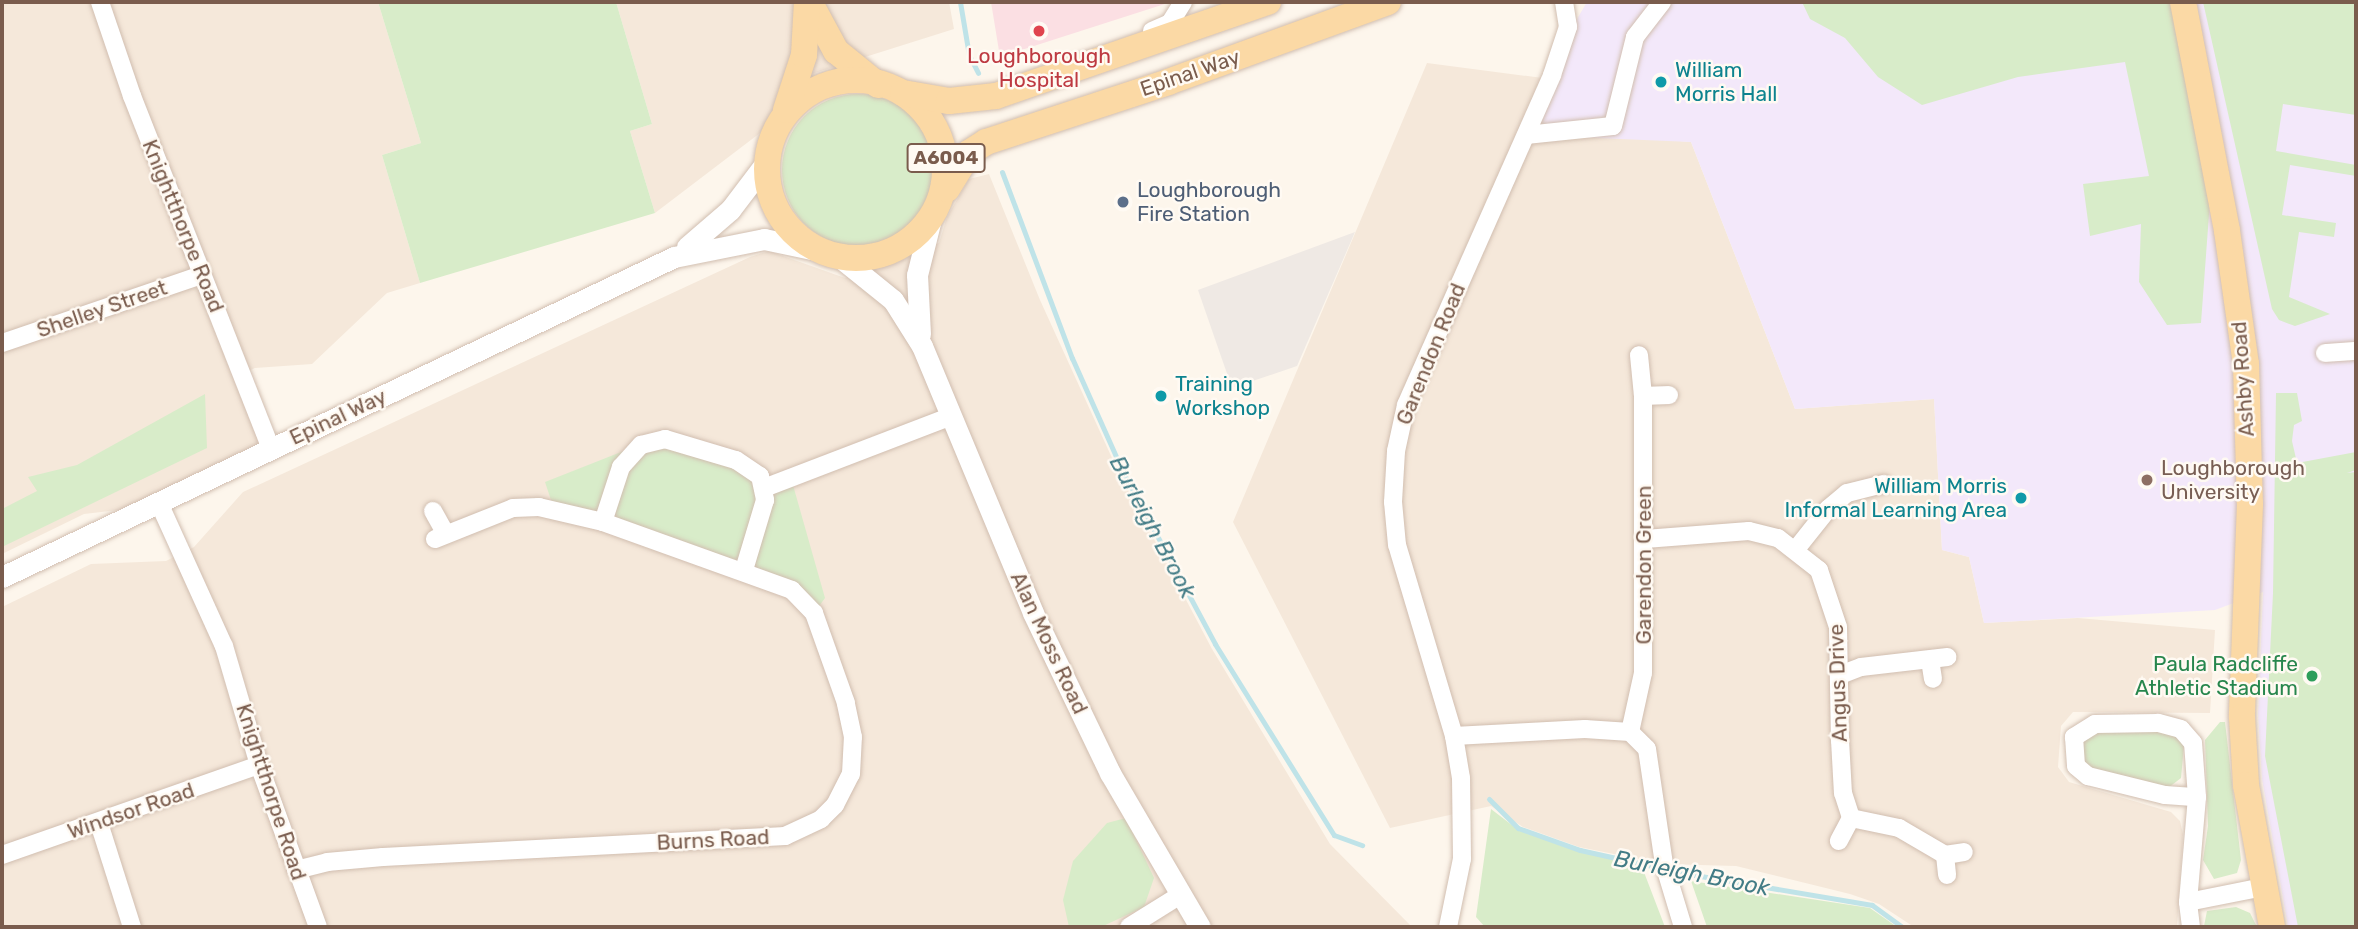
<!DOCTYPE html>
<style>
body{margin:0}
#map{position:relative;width:2358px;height:929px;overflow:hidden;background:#fdf6ec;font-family:Rubik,sans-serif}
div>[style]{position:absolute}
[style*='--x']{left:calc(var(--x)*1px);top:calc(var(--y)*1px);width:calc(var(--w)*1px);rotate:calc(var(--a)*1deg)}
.residential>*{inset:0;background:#f5e8da}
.industrial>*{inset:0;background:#efe9e4}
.education>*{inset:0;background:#f3e8fa}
.medical>*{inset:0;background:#fbdfe3}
.green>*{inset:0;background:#d8ecc9}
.round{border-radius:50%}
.stream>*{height:5px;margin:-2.5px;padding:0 2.5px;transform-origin:2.5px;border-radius:2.5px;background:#bfe3e8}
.roads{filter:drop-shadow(0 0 2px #d1beb0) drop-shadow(0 0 2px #d1beb0)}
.minor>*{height:18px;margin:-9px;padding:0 9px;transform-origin:9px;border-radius:9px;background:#fff}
.tertiary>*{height:21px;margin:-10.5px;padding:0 10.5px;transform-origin:10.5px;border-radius:10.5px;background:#fff}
.primary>*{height:26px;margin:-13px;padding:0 13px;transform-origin:13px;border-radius:13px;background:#fbd9a5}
.primary>.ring{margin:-13px;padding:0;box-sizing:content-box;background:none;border:26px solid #fbd9a5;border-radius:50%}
.dots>*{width:19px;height:19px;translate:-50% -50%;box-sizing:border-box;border:4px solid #fffaf3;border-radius:50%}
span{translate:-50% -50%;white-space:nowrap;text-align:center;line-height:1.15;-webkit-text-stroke:5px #fffaf3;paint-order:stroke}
.shield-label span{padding:2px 5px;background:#fffaf3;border:2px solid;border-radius:5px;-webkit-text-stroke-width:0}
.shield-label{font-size:19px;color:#7a5c4d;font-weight:700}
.health-label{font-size:21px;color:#be3a42}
.culture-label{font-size:21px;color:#0d838f}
.left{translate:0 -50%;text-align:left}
.right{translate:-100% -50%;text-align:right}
.street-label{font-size:21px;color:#7a5c4d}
.service-label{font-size:21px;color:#4e5e75}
.education-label{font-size:21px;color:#785e54}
.leisure-label{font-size:21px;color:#27864d}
.water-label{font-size:23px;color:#437c86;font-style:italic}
.frame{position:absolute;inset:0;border:4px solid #7a5c4d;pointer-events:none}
</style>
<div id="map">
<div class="residential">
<div style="clip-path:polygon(2px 2px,378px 2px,421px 143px,382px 155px,420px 283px,387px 293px,312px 364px,255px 368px,241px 374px,271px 449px,153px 506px,84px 514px,2px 554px)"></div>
<div style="clip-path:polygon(616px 2px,949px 2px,954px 29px,808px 75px,777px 104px,768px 127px,655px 213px,630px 131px,652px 124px)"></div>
<div style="clip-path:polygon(1427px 63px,1550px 79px,1580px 133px,1691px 142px,1795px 409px,1934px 399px,1942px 550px,1969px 557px,1984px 623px,2078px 618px,2215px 630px,2210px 713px,2073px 712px,2061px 726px,2058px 767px,2069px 782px,2171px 812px,2180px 821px,2183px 834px,2177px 927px,1914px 927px,1879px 904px,1850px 894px,1736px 866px,1664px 864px,1579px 847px,1523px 827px,1491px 806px,1390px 828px,1233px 522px)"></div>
<div style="clip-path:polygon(989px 174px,1040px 300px,1117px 469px,1212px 649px,1330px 844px,1412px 927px,2px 927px,2px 607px,91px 564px,166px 561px,194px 547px,243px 492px,750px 257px,769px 251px,845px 278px,939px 243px,947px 217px,969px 179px)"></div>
</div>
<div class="industrial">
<div style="clip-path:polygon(1355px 232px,1297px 366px,1232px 388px,1198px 290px)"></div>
</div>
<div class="education">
<div style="clip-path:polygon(1587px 2px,2356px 2px,2356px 927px,2288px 927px,2262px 779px,2258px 714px,2263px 592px,2215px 610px,1984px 623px,1969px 557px,1942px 550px,1934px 399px,1795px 409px,1691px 142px,1526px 135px,1564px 41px)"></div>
</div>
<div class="medical">
<div style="clip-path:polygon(991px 2px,1171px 2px,1000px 57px)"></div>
</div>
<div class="green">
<div style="clip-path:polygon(378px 2px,616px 2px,652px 124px,630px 131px,655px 213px,420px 283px,382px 155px,421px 143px)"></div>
<div style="clip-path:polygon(1802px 2px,2174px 2px,2210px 201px,2201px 323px,2167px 325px,2139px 282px,2141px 224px,2090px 236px,2083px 184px,2149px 176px,2125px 62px,2018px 77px,1922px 105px,1878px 77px,1845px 38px,1810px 19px)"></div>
<div style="clip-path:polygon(2203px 2px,2356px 2px,2356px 115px,2283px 104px,2276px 151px,2356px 165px,2356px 176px,2290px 165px,2282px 215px,2336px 223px,2334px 237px,2299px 232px,2289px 297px,2330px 314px,2295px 326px,2279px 320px,2272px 309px)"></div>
<div class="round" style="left:782px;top:94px;width:152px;height:152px"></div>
<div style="clip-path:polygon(2276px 393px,2297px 393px,2302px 421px,2294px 425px,2292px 441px,2297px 463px,2356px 452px,2356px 470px,2347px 473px,2356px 472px,2356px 927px,2298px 927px,2265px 756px,2273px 593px)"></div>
<div style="clip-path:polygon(205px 394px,207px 448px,2px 547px,2px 509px,37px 491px,28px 477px,77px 465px)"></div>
<div style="clip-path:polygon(654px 439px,736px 460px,764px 488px,791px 478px,825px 598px,814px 613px,803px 601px,554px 509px,545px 482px)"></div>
<div style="clip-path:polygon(2220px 722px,2225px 722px,2241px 860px,2237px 873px,2214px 879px,2203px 860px,2208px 826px,2205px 740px)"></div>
<div style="clip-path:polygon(2092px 730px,2171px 731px,2184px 745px,2181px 778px,2168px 788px,2089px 768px,2081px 761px,2078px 747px)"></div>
<div style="clip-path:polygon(1491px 809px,1517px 829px,1642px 867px,1665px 927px,1485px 927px,1476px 917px)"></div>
<div style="clip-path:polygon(1126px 818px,1154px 878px,1144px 907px,1101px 927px,1069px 927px,1063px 900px,1073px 861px,1107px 823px)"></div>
<div style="clip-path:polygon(1691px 881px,1870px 908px,1897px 927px,1707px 927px)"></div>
<div style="clip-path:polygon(2236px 907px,2250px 913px,2257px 927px,2198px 927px,2204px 926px,2207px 911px)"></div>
</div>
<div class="stream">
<div style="--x:960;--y:2;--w:54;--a:80.4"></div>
<div style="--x:969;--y:55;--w:20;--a:63"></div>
<div style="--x:1002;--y:172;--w:199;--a:69.4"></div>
<div style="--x:1072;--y:358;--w:127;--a:65.9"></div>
<div style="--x:1124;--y:474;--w:193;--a:61.8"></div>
<div style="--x:1215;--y:644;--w:225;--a:58.1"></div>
<div style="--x:1334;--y:835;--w:30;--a:20"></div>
<div style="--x:1489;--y:799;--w:41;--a:45"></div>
<div style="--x:1518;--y:828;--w:66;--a:19.5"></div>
<div style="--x:1580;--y:850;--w:83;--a:12.5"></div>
<div style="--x:1671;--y:871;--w:204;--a:9.6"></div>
<div style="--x:1872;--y:905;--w:37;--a:36"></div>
</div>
<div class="roads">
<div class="minor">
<div style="--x:100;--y:2;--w:99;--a:71.2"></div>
<div style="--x:132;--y:96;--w:379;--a:68.5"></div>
<div style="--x:1152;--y:31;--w:20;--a:-24"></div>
<div style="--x:1170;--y:23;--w:25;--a:-58"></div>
<div style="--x:1526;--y:135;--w:87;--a:-5.9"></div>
<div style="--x:1613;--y:126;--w:92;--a:-76.1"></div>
<div style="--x:1635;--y:37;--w:44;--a:-52.4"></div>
<div style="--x:2;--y:343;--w:211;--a:-18.8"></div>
<div style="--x:2325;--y:353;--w:31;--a:-4"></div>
<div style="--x:1643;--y:396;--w:26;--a:-2"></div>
<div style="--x:764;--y:488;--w:198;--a:-21"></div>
<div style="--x:159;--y:503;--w:157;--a:65.6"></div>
<div style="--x:224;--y:646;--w:124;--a:73.6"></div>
<div style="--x:259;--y:765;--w:172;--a:70"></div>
<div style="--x:433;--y:511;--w:25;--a:61"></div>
<div style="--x:603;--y:522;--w:58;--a:-71.9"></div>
<div style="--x:621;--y:467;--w:30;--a:-48"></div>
<div style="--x:641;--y:445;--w:25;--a:-14"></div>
<div style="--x:665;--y:439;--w:74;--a:16.5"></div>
<div style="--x:736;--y:460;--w:29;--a:34"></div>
<div style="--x:760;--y:476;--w:25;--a:78"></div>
<div style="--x:765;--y:500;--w:73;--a:106.7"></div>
<div style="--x:1645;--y:539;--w:104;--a:-4.4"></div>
<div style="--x:1749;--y:531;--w:30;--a:14"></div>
<div style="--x:1778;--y:538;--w:52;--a:38"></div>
<div style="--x:1819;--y:570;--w:60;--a:71.6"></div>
<div style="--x:1838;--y:627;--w:113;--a:89"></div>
<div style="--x:1840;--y:740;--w:53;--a:86.8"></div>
<div style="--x:1843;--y:793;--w:26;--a:72"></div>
<div style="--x:1851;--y:818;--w:26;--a:118"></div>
<div style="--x:1797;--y:548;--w:50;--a:-51.5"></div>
<div style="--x:1828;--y:509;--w:25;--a:-40"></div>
<div style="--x:1847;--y:493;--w:38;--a:-14"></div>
<div style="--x:1930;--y:660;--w:19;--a:81"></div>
<div style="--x:1840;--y:675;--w:22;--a:-21"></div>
<div style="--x:1861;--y:667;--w:87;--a:-6.6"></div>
<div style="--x:1630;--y:732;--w:60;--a:-77.6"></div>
<div style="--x:1643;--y:673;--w:277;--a:-90"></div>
<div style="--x:1643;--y:396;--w:41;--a:-95.6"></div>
<div style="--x:1454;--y:736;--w:131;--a:-3.1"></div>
<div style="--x:1585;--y:729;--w:45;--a:3.8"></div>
<div style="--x:1630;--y:732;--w:24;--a:45"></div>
<div style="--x:1647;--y:749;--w:116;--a:81.6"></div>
<div style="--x:1664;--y:864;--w:66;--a:73.2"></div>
<div style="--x:1851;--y:818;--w:49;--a:11.8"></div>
<div style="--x:1899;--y:828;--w:53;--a:30.4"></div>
<div style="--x:1945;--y:855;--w:19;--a:-9"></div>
<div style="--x:99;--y:823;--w:109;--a:72.4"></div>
<div style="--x:2;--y:855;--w:272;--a:-19.3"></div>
<div style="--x:1945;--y:855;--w:20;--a:84"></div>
<div style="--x:296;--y:870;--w:32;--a:-14"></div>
<div style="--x:327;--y:862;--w:56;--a:-5.1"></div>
<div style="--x:383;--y:857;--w:403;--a:-3"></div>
<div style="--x:785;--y:836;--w:40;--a:-25"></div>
<div style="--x:821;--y:819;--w:20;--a:-45"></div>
<div style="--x:835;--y:805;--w:35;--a:-63"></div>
<div style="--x:851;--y:774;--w:37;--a:-87"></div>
<div style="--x:853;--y:737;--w:35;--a:-102"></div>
<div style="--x:846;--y:703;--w:96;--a:-109.6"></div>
<div style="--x:814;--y:613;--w:32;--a:-134"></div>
<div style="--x:792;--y:590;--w:201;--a:-160.2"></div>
<div style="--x:603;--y:522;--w:66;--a:-166.8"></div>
<div style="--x:539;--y:507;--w:26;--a:178"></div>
<div style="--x:513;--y:508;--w:84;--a:158.3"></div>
<div style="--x:2188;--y:902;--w:76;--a:-11.3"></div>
<div style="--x:1129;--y:927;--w:62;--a:-31.9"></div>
<div style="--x:1448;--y:927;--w:69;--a:-78.4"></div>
<div style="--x:1462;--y:859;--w:81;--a:-90.7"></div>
<div style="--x:1461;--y:778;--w:43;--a:-99.5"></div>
<div style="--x:1454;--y:736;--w:199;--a:-106.6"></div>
<div style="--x:1397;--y:545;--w:43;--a:-95.3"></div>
<div style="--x:1393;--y:502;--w:51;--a:-86.6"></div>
<div style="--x:1396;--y:451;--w:47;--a:-77.7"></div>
<div style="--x:1406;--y:405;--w:361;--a:-66.1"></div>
<div style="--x:1552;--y:75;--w:51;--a:-71.6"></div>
<div style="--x:1568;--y:27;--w:25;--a:-99"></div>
<div style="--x:2191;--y:927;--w:25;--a:-97"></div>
<div style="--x:2188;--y:902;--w:105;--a:-85.1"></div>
<div style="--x:2197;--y:797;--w:54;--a:-94.2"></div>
<div style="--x:2193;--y:743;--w:18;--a:-131"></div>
<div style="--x:2181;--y:729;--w:24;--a:-165"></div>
<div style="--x:2158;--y:723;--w:63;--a:179.1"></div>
<div style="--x:2095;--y:724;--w:25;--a:148"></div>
<div style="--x:2074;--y:737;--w:29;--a:86"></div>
<div style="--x:2076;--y:766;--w:16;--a:40"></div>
<div style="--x:2088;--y:776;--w:79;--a:13.9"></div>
<div style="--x:2165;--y:795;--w:32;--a:4"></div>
</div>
<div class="tertiary">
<div style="--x:687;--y:247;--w:57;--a:-40.7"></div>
<div style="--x:730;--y:210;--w:63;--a:-52.8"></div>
<div style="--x:836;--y:254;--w:73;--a:38.9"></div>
<div style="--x:893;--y:300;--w:54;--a:57.8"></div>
<div style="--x:922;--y:346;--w:289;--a:67.4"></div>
<div style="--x:1033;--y:613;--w:178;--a:64.3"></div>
<div style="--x:1110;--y:773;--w:178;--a:59.7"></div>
<div style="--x:920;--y:334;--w:59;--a:-92.9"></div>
<div style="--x:917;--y:275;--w:62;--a:-76"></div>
<div style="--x:2;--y:577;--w:744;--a:-25.46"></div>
<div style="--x:674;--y:257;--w:92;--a:-11.3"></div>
<div style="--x:764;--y:239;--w:63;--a:11.8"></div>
</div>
<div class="primary">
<div style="--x:2183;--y:2;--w:233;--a:79.1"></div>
<div style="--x:2227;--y:231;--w:134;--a:81.9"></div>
<div style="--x:2246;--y:364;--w:140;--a:88.4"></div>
<div style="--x:2250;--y:504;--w:213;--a:92.2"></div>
<div style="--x:2242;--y:717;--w:68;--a:86.6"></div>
<div style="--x:2246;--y:785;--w:144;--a:79.6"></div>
<div style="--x:810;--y:3;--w:55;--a:61.6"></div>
<div style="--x:836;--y:51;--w:54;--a:39"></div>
<div class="ring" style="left:767px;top:80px;width:152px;height:152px"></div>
<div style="--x:903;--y:93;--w:47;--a:9.9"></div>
<div style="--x:949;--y:101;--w:47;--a:-6.1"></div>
<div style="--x:996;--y:96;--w:288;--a:-19.1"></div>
<div style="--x:786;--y:110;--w:58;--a:-71.9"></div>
<div style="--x:804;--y:55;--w:53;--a:-86.8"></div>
<div style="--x:947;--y:189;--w:42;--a:-58.6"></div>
<div style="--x:969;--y:153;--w:20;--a:-33"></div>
<div style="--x:986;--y:142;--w:192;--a:-18.2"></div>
<div style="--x:1168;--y:82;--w:234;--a:-20"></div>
</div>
</div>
<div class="dots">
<div style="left:1039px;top:31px;background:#e0444e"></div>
<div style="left:1661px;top:82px;background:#0f9aa8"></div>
<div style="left:1123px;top:202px;background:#5c6f8a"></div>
<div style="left:1161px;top:396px;background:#0f9aa8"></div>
<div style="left:2147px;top:480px;background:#8d6e63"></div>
<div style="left:2021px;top:498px;background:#0f9aa8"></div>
<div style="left:2312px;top:676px;background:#2e9e5b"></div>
</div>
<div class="shield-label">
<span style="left:946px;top:158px">A6004</span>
</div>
<div class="health-label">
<span style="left:1039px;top:68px">Loughborough<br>Hospital</span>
</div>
<div class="culture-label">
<span class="left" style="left:1675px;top:82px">William<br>Morris Hall</span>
<span class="left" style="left:1175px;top:396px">Training<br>Workshop</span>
<span class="right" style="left:2007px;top:498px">William Morris<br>Informal Learning Area</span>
</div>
<div class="street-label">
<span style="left:1190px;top:73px;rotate:-19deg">Epinal Way</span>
<span style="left:183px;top:226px;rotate:68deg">Knightthorpe Road</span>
<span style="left:102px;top:309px;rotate:-19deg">Shelley Street</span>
<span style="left:1431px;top:354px;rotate:-68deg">Garendon Road</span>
<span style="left:2243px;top:379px;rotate:-94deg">Ashby Road</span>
<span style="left:338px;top:417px;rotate:-25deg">Epinal Way</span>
<span style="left:1644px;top:565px;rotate:-90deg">Garendon Green</span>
<span style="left:1049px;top:643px;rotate:65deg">Alan Moss Road</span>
<span style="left:1838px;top:683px;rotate:-92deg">Angus Drive</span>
<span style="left:271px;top:792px;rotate:72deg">Knightthorpe Road</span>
<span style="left:131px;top:811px;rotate:-19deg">Windsor Road</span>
<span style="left:713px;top:840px;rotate:-3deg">Burns Road</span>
</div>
<div class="service-label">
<span class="left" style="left:1137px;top:202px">Loughborough<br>Fire Station</span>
</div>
<div class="education-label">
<span class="left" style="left:2161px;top:480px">Loughborough<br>University</span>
</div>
<div class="leisure-label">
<span class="right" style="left:2298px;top:676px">Paula Radcliffe<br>Athletic Stadium</span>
</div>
<div class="water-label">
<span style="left:1153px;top:527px;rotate:62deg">Burleigh Brook</span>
<span style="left:1692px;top:873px;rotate:11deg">Burleigh Brook</span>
</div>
<div class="frame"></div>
</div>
